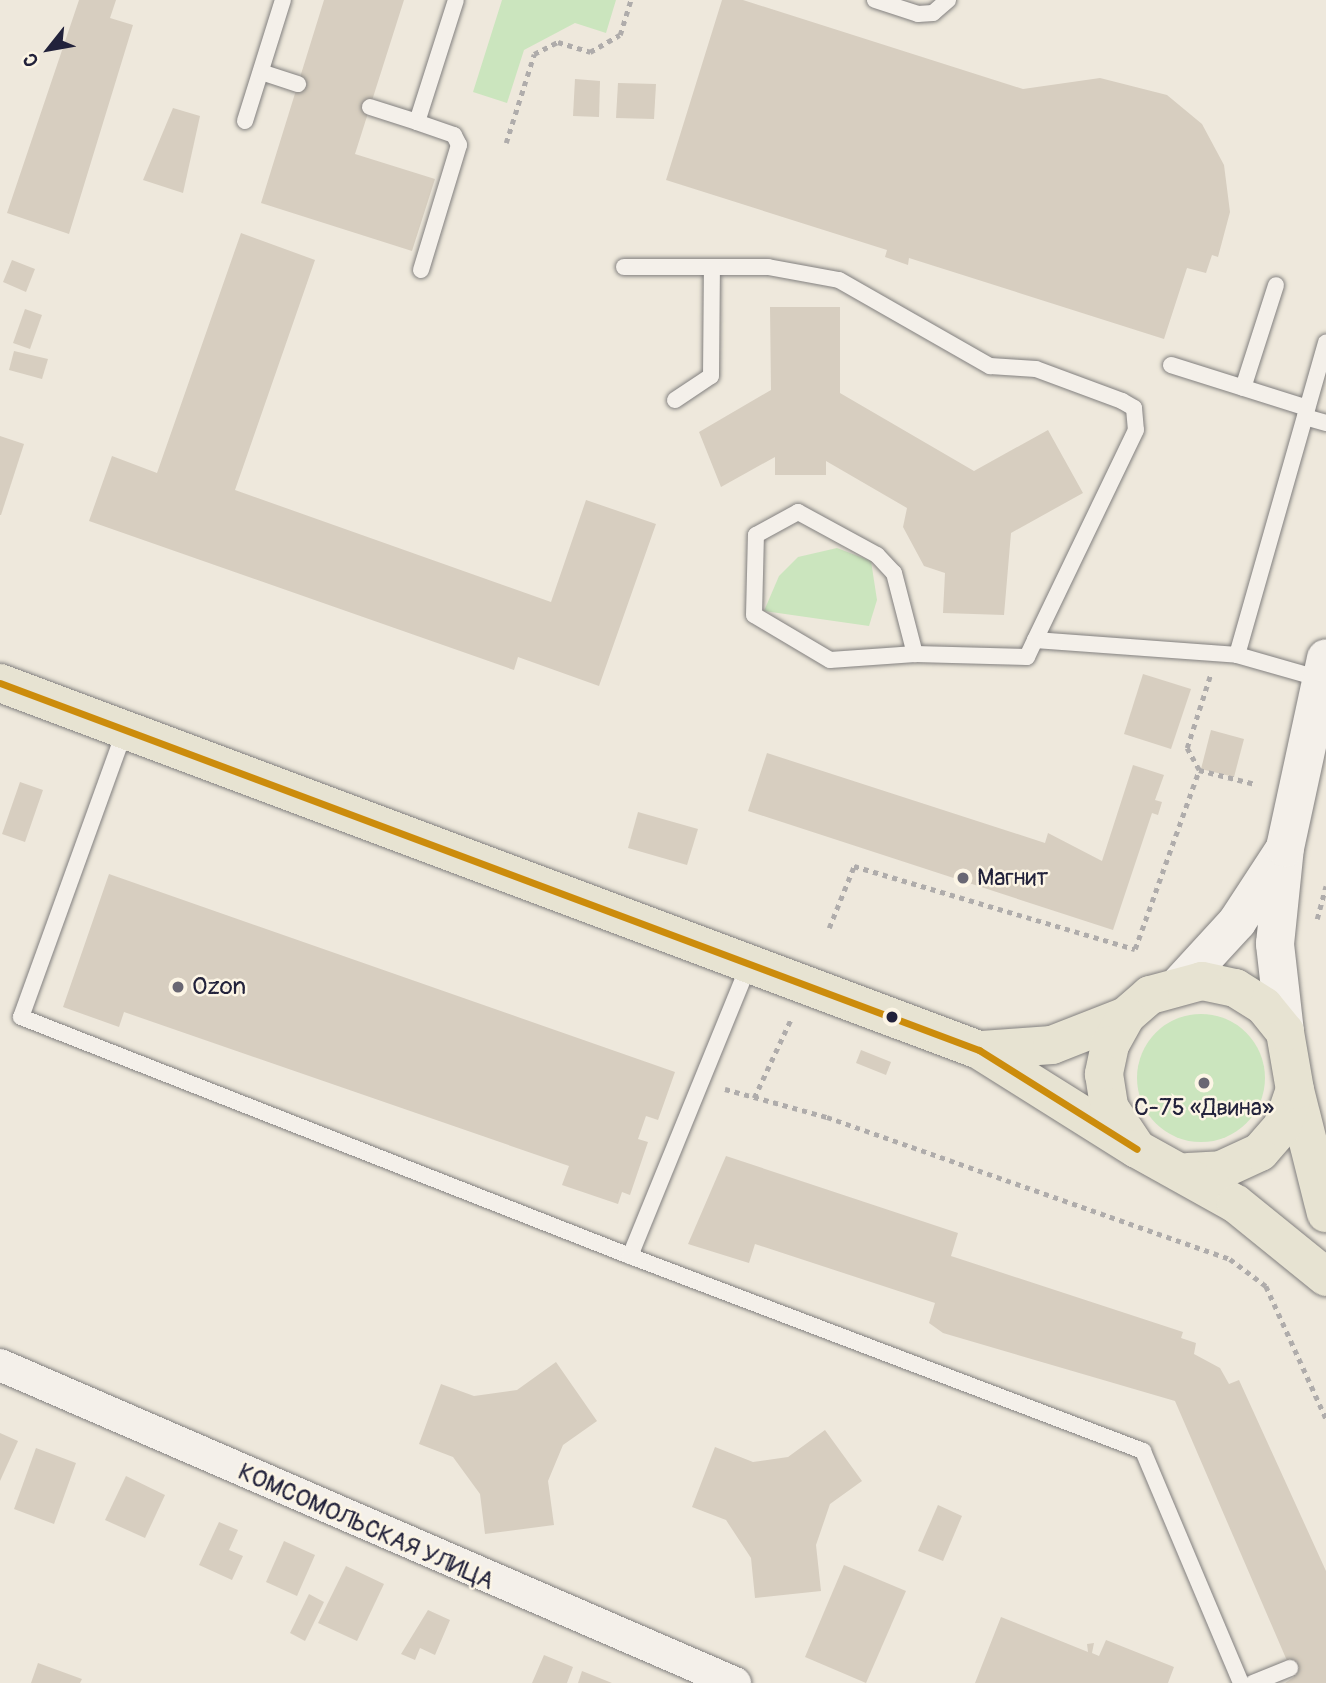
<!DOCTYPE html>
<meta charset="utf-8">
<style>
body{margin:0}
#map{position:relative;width:1326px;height:1683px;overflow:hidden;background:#eee8dc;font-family:Pangolin,sans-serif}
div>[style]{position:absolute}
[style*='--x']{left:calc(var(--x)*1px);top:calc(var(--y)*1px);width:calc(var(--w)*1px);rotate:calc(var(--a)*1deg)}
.green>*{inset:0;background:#cbe5be}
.round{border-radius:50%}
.building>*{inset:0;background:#d7cec0}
.path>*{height:4.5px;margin-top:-2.25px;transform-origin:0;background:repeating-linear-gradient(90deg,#afacab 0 5px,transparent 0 10px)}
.roads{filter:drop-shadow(0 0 2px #82807f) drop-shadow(0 0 2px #82807f)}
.lane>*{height:16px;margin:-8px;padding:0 8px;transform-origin:8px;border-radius:8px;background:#f4f0ea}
.street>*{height:32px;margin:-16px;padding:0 16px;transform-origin:16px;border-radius:16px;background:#f4f0ea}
.secondary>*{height:38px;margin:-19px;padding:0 19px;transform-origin:19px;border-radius:19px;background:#f4f0ea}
.primary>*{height:38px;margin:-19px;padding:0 19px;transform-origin:19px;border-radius:19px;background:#e7e3d2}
.bus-1>*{height:7px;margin:-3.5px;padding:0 3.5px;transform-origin:3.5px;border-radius:3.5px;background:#cc8c0c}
.dots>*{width:19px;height:19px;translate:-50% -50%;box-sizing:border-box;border:4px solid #fcf5e5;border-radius:50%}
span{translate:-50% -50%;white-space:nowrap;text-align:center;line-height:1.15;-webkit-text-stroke:5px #fcf5e5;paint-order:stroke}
.poi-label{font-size:24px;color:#22223b}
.left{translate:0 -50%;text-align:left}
.street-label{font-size:24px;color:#22223b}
.north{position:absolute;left:14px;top:14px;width:70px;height:70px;-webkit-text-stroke:5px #fcf5e5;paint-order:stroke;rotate:239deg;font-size:19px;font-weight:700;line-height:28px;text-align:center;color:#22223b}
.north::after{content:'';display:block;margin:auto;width:24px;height:32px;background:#22223b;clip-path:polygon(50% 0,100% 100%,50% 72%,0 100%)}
</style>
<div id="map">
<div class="green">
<div style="clip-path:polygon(502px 0,616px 0,606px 33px,575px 23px,524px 50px,507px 103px,473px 92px)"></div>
<div style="clip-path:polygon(837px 548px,871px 561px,877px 600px,869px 626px,764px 611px,779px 576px,798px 557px)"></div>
<div class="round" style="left:1137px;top:1014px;width:128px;height:128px"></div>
</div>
<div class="building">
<div style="clip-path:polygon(79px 0,116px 0,110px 18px,133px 25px,69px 234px,7px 213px)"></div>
<div style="clip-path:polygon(324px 0,404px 0,355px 154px,435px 179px,412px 251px,261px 203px)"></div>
<div style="clip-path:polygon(722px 0,743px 0,1023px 89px,1100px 78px,1167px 95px,1202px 124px,1224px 165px,1230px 212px,1218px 257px,1212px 255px,1206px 273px,1187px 268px,1164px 339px,909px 258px,908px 265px,885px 257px,887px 250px,666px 180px)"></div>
<div style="clip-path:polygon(575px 79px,600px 81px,599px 117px,573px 116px)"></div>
<div style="clip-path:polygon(618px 83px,656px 84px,654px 119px,616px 118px)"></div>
<div style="clip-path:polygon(173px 108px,200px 116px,183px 193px,143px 180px)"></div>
<div style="clip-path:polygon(241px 233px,315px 260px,235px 490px,551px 602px,586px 500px,656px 524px,599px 686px,518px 657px,514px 670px,89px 521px,112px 456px,157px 473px)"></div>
<div style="clip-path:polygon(12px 260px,35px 269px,26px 292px,3px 282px)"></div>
<div style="clip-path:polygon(770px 307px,840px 307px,840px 393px,974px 471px,1048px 430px,1083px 493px,1011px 533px,1004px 615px,943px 613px,945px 573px,924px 566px,903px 527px,907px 508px,826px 461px,826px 475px,775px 475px,775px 457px,721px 487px,699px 432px,771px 390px)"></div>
<div style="clip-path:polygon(25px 309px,42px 315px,30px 349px,13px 343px)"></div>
<div style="clip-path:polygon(14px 351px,48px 359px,42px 379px,9px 370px)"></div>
<div style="clip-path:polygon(0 436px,24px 444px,1px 515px,0 515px)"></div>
<div style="clip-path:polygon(1143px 674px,1191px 689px,1171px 749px,1124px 734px)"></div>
<div style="clip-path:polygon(1211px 730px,1244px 739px,1234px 777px,1201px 769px)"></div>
<div style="clip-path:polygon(767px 753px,1045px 843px,1048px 833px,1102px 861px,1133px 765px,1164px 775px,1155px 800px,1162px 802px,1158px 815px,1152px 813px,1113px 930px,748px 811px)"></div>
<div style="clip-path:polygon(20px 782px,43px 790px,25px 842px,2px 834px)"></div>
<div style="clip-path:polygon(638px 812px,698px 829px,687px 865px,628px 848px)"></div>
<div style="clip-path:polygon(109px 874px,675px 1072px,658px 1120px,646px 1116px,638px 1139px,648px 1142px,630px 1195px,622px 1192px,618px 1204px,562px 1185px,569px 1166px,124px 1012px,119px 1027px,63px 1007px)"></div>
<div style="clip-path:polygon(861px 1050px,891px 1062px,886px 1075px,856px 1063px)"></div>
<div style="clip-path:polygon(726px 1156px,958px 1233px,951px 1256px,1183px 1332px,1181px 1338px,1196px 1343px,1194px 1354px,1220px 1368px,1229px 1384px,1239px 1380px,1326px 1571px,1326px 1683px,1285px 1683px,1294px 1677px,1175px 1401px,943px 1333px,929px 1323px,935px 1303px,755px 1244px,749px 1263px,688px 1244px)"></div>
<div style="clip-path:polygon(556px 1362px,597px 1421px,563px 1445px,548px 1481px,554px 1525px,485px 1534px,480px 1494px,453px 1457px,419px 1444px,441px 1384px,474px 1396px,517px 1390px)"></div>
<div style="clip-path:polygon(825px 1430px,862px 1481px,830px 1504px,816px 1545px,821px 1591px,755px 1598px,751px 1558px,726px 1520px,692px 1507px,715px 1447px,753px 1462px,788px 1457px)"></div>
<div style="clip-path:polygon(0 1433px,18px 1441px,0 1481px)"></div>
<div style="clip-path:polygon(36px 1448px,76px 1463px,54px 1524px,14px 1509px)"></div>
<div style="clip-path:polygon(126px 1476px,165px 1495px,145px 1538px,105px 1520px)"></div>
<div style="clip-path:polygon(938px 1505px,962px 1516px,943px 1561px,918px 1551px)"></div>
<div style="clip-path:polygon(219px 1522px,238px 1530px,229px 1550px,243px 1556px,232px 1580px,199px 1565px)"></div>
<div style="clip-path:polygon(284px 1541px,315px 1555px,297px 1596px,266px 1582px)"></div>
<div style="clip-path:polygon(844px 1565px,906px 1591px,866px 1683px,805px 1657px)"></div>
<div style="clip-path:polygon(346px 1566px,384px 1584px,357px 1641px,318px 1623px)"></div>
<div style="clip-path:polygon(309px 1594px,324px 1602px,305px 1641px,290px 1633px)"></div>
<div style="clip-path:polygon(428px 1610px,450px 1620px,435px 1655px,420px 1648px,415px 1660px,401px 1654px)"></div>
<div style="clip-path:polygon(1001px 1617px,1088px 1652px,1087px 1644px,1094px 1643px,1092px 1653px,1099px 1656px,1106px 1640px,1174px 1667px,1168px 1683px,975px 1683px)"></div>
<div style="clip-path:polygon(544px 1655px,573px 1667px,567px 1683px,524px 1683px,532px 1683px)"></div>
<div style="clip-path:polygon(38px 1663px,82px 1679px,80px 1683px,31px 1683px)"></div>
<div style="clip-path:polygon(582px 1671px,612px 1683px,578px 1683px)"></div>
</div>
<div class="path">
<div style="--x:506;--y:143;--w:93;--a:-72.5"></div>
<div style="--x:534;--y:54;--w:27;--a:-27"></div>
<div style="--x:558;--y:42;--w:34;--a:17"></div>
<div style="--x:590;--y:52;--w:34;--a:-30"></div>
<div style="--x:620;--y:35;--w:37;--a:-73"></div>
<div style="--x:1199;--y:770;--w:25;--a:-119"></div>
<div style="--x:1187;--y:748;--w:76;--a:-72.3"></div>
<div style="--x:1317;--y:919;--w:34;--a:-75"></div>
<div style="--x:829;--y:928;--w:67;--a:-68"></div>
<div style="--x:854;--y:866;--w:293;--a:16.5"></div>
<div style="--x:1135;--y:949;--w:190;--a:-70.3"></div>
<div style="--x:1199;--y:770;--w:58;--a:14"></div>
<div style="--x:725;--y:1089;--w:106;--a:15.4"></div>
<div style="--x:827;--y:1117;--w:427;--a:19.4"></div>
<div style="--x:1230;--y:1259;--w:45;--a:36.9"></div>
<div style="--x:1266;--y:1286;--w:145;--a:65.6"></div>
<div style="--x:754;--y:1098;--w:89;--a:-64.9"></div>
</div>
<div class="roads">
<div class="lane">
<div style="--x:875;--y:0;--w:45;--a:18"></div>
<div style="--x:918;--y:14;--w:15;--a:-4"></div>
<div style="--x:933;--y:13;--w:20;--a:-41"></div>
<div style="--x:261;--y:72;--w:39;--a:18"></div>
<div style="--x:370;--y:107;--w:49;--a:17.7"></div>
<div style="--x:245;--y:121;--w:127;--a:-72.6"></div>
<div style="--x:624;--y:267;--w:144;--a:0"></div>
<div style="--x:768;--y:267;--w:72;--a:10.4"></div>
<div style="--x:839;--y:280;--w:174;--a:29.7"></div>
<div style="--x:990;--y:366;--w:46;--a:3.7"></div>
<div style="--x:1036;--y:369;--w:92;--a:20.4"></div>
<div style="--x:1122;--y:401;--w:14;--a:30"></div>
<div style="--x:1134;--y:408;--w:22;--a:85"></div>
<div style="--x:1136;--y:430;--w:233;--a:115.7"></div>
<div style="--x:1035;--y:640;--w:203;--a:4.2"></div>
<div style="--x:1237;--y:655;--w:87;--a:15.9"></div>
<div style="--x:421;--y:270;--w:131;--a:-73.1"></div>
<div style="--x:459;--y:145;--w:11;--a:-117"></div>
<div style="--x:454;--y:135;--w:39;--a:-161"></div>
<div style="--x:417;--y:122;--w:128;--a:-72.3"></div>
<div style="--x:1171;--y:365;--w:143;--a:17.5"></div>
<div style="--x:1243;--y:388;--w:108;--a:-72.2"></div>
<div style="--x:675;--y:400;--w:43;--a:-33.7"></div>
<div style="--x:711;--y:376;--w:109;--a:-89.5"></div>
<div style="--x:1305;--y:417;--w:22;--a:16"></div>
<div style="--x:915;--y:654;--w:85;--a:176"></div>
<div style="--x:830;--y:660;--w:88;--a:-149.4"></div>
<div style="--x:754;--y:615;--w:80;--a:-88.6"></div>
<div style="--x:756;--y:535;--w:48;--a:-28.7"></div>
<div style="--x:798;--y:512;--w:90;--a:28.6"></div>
<div style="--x:877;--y:555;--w:25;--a:47"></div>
<div style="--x:894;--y:573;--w:84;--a:75.5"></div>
<div style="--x:915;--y:654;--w:112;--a:1.5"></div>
<div style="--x:1027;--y:657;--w:19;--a:-65"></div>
<div style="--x:1237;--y:655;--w:325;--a:-74.1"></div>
<div style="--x:125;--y:730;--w:305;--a:109.9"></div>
<div style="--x:21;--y:1017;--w:654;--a:21.43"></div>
<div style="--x:630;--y:1256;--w:315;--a:-67.8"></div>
<div style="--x:630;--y:1256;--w:549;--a:20.81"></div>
<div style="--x:1143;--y:1451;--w:252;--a:67.1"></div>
<div style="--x:1253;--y:1683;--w:40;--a:-22"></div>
</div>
<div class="street">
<div style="--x:0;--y:1365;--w:801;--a:23.4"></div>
</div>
<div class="secondary">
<div style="--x:1181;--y:983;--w:83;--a:-47.4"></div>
<div style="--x:1237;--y:922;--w:82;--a:-56.9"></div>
<div style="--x:1285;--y:1032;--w:89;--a:-96.5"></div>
<div style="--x:1275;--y:944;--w:97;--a:-84.1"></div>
<div style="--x:1285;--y:848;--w:194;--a:-77.8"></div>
</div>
<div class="primary">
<div style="--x:0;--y:683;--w:1046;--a:20.55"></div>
<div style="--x:979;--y:1050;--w:186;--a:32.1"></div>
<div style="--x:982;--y:1050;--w:70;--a:-4.1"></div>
<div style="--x:1052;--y:1045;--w:79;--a:-21.4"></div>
<div style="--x:1295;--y:1090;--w:127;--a:75.9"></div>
<div style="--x:1188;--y:1172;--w:33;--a:-3"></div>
<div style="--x:1221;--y:1170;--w:43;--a:-24.8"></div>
<div style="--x:1260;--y:1152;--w:33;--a:-49"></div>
<div style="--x:1282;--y:1127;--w:39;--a:-71"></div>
<div style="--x:1295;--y:1090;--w:59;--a:-99.8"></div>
<div style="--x:1285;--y:1032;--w:33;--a:-129"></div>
<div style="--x:1264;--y:1006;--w:34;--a:-148"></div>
<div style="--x:1235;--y:988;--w:34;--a:-168"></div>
<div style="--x:1202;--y:981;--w:54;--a:164.9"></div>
<div style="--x:1150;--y:995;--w:32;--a:139"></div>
<div style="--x:1126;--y:1016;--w:33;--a:119"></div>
<div style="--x:1110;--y:1045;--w:30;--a:102"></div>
<div style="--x:1104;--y:1074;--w:33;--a:81"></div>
<div style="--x:1109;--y:1107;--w:50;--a:56.3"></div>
<div style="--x:1137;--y:1149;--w:113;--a:29.1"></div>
<div style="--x:1236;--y:1204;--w:116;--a:39"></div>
</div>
</div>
<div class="bus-1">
<div style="--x:0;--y:683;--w:1046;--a:20.55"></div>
<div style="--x:979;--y:1050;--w:186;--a:32.1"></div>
</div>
<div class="dots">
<div style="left:963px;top:878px;background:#696773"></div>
<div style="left:178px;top:987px;background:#696773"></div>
<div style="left:892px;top:1017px;background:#22223b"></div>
<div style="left:1204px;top:1083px;background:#696773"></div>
</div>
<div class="poi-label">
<span class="left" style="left:977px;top:878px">Магнит</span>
<span class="left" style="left:192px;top:987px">Ozon</span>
<span style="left:1204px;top:1108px">С-75 «Двина»</span>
</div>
<div class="street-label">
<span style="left:366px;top:1527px;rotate:24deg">КОМСОМОЛЬСКАЯ УЛИЦА</span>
</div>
<div class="north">С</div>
</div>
